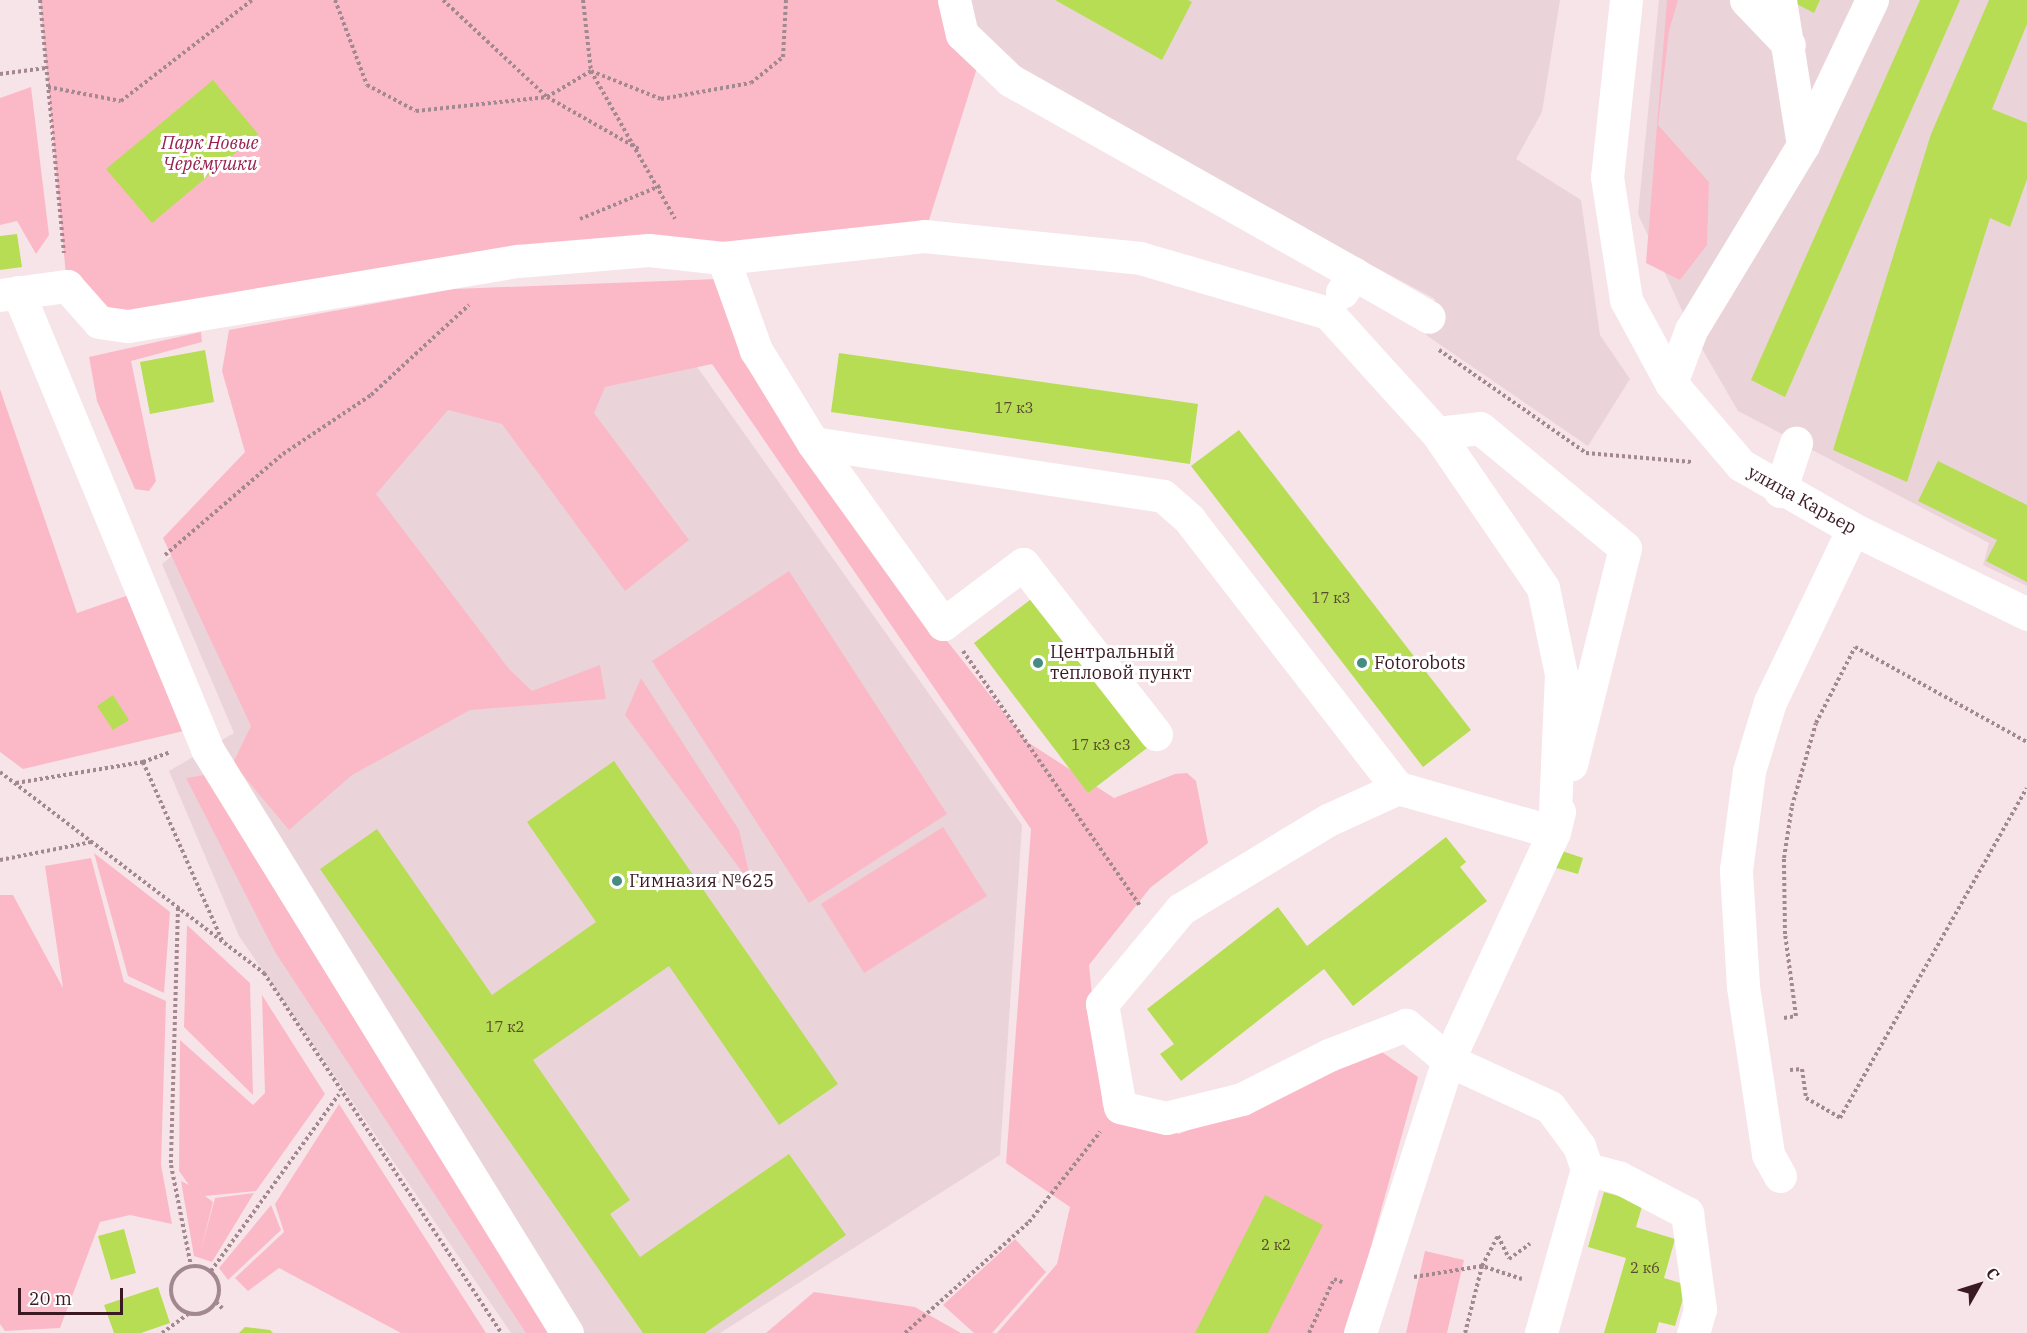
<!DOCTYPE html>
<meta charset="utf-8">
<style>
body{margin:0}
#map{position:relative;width:2027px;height:1333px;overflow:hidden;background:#f7e4e8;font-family:"IBM Plex Serif",serif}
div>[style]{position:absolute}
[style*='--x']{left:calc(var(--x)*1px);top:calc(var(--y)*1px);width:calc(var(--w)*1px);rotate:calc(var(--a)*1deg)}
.built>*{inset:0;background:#ead4d9}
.green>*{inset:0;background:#fbb9c8}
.building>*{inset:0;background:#b7dd54}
.path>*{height:4px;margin-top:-2px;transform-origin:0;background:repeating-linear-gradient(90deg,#a2888f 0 3px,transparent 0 6px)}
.path>.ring{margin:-2px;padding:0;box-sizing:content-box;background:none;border:4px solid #a2888f;border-radius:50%}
.minor>*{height:33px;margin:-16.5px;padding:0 16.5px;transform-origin:16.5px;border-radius:16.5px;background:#fff}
.dots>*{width:16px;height:16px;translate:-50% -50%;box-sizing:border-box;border:3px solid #fff;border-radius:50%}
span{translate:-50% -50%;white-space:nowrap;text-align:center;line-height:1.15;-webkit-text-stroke:6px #fff;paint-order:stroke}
.number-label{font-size:15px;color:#5a4a2f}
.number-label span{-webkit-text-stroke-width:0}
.park-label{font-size:18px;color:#99204e;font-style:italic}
.street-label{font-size:18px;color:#3b1923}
.poi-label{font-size:18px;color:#3b1923}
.left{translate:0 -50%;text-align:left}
.north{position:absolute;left:1949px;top:1255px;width:60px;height:60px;-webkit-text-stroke:4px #fff;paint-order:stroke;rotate:51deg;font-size:16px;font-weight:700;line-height:24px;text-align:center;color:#3b1923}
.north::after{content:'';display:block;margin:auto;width:21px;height:27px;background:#3b1923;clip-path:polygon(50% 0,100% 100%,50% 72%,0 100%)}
.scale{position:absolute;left:18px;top:1288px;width:105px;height:27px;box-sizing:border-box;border:3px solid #3b1923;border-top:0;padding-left:8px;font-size:18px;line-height:21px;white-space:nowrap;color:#3b1923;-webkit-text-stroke:4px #fff;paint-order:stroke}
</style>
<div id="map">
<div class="built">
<div style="clip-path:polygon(962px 0,1560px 0,1542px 112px,1516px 159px,1581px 200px,1600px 335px,1630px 379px,1588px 446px,1426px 335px,1435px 299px,1117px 129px,983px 49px)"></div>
<div style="clip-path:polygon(1659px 0,2027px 0,2027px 586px,1983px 565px,1989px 543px,1738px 411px,1691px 330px,1638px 214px)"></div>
<div style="clip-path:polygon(673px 333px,1022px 825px,1000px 1155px,720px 1333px,511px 1333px,239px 936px,169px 771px,234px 733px,162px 564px,315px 436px)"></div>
</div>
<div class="green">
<div style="clip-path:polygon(40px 0,962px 0,983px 49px,924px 236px,690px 252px,128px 326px,67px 286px)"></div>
<div style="clip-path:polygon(1667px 0,1678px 0,1669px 31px,1658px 125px,1709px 182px,1707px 245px,1680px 280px,1646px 263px)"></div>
<div style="clip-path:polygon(31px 87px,49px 235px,36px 254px,17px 221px,0 225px,0 98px)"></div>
<div style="clip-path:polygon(717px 279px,741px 358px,880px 556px,1026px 741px,1114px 798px,1175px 774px,1187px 773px,1196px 781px,1208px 843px,1150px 888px,1089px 965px,1103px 1107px,1179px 1134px,1379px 1050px,1418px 1077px,1347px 1333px,997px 1333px,1057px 1264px,1070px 1207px,1006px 1163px,1031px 829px,712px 364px,605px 387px,594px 413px,689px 540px,625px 591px,502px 424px,448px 410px,376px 494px,509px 669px,532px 691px,600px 665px,606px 699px,470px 710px,352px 775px,289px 830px,233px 763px,251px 726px,163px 538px,245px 452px,222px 371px,229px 330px,454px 289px)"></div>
<div style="clip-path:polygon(201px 332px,202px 342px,131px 361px,156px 481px,149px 491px,135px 489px,97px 401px,89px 357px)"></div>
<div style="clip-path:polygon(0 389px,77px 613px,129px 595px,188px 730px,23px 769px,0 752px)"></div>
<div style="clip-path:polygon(789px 571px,947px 814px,809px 903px,652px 661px)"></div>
<div style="clip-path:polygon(641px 678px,739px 830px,752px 885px,625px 715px)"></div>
<div style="clip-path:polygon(204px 775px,554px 1333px,526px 1333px,275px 952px,186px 778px)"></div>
<div style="clip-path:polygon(943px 827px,987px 896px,864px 973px,821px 904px)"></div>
<div style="clip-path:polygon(94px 853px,170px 912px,164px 993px,128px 976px)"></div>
<div style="clip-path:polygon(91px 858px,124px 982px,166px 1001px,161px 1165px,172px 1224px,130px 1215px,100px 1222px,60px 1328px,5px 1331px,0 1324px,0 895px,13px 895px,63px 988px,45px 866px)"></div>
<div style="clip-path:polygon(187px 925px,250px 983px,253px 1095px,184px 1027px)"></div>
<div style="clip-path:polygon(262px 995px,325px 1094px,256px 1191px,205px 1196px,213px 1202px,201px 1250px,215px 1198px,254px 1193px,212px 1262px,194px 1256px,181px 1181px,189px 1185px,179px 1171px,180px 1040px,253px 1105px,265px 1093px)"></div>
<div style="clip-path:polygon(339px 1104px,486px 1333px,401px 1333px,279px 1268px,248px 1291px,235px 1278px,284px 1232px,275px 1204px)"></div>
<div style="clip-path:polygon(271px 1205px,281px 1230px,228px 1280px,219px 1268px)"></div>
<div style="clip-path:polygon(1015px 1239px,1046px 1272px,992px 1333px,974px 1333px,943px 1305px)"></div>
<div style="clip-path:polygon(1425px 1251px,1464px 1260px,1447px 1333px,1406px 1333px)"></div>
<div style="clip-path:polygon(814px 1292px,915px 1307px,961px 1333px,766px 1333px)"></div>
</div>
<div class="building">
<div style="clip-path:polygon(1055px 0,1188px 0,1192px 2px,1162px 60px)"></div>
<div style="clip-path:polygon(1789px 0,1820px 0,1814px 13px)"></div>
<div style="clip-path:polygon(1920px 0,1960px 0,1785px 397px,1751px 380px)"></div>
<div style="clip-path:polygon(1989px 0,2027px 0,2027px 24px,1992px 109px,2027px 123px,2027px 179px,2010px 227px,1990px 218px,1907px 482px,1833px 450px,1931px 134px)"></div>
<div style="clip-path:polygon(213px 80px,258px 134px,152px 223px,106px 169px)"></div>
<div style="clip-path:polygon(17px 234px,22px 267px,0 270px,0 236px)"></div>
<div style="clip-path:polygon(205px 350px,214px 402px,150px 414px,140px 362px)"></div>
<div style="clip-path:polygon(839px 353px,1198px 404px,1190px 464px,831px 412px)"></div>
<div style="clip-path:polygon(1239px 430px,1471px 730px,1423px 767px,1191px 466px)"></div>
<div style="clip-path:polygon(1938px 461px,2027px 505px,2027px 582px,1986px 561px,1997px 540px,1918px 501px)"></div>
<div style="clip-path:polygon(1035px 596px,1151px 745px,1088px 793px,974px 643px)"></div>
<div style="clip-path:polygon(113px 695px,129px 720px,113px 730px,97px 706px)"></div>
<div style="clip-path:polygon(614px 761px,838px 1084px,779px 1125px,669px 966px,533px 1060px,630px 1200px,610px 1214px,640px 1257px,789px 1154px,846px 1235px,705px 1333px,643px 1333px,320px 869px,377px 829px,492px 995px,596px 922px,527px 822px)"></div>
<div style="clip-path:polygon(1446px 837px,1466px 862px,1460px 867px,1487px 901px,1353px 1006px,1324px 969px,1181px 1081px,1160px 1054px,1174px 1044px,1147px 1009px,1278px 907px,1307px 946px)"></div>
<div style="clip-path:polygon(1559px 850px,1583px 858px,1578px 874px,1553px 867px)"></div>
<div style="clip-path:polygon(1604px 1192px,1643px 1203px,1636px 1227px,1675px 1239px,1664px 1278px,1687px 1285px,1675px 1326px,1659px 1322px,1656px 1333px,1604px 1333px,1626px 1258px,1588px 1247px)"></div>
<div style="clip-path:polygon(1265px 1195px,1323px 1225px,1268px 1333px,1195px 1333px)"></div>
<div style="clip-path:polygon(124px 1229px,136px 1273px,111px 1280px,98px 1236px)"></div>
<div style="clip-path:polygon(158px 1287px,170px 1323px,141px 1333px,114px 1333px,104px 1305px)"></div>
<div style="clip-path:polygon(245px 1327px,270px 1330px,273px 1333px,239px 1333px)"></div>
</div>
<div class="path">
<div style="--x:40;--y:0;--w:254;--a:84.6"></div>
<div style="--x:335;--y:0;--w:91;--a:69.4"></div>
<div style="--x:367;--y:85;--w:55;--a:28"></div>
<div style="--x:416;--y:111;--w:132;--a:-6.1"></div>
<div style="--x:547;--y:97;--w:51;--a:-30.6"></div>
<div style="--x:591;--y:71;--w:75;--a:21.8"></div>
<div style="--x:661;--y:99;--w:91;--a:-10.1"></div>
<div style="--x:751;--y:83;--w:41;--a:-39.1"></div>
<div style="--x:783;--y:57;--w:57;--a:-87"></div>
<div style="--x:443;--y:0;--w:142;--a:43"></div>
<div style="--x:547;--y:97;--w:106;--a:29.5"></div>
<div style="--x:583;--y:0;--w:71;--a:83.6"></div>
<div style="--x:591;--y:71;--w:170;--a:60.4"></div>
<div style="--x:0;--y:74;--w:46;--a:-7.4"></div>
<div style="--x:48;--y:87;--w:74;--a:10.9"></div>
<div style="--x:121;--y:101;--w:165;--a:-37.6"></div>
<div style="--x:580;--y:219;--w:87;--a:-22.4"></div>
<div style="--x:1439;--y:350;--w:179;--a:35"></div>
<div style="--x:1586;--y:453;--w:106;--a:4.9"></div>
<div style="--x:165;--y:555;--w:155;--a:-40.6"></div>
<div style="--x:283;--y:454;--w:106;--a:-33.8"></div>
<div style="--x:371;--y:395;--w:133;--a:-42.6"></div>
<div style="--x:963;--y:651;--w:310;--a:55.2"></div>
<div style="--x:143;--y:762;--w:195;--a:66.1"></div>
<div style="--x:0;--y:772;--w:332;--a:37.3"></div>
<div style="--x:264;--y:973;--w:431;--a:56.6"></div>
<div style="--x:16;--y:783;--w:129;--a:-9.4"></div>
<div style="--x:143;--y:762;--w:29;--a:-20"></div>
<div style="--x:0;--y:860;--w:94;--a:-11.1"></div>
<div style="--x:178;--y:908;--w:257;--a:91.6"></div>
<div style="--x:171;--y:1165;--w:103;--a:78.8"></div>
<div style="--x:1784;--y:1018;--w:12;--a:-9"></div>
<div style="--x:1796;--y:1016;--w:83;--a:-97.6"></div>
<div style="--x:1785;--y:934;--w:76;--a:-90.8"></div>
<div style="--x:1784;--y:858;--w:53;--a:-81.3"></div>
<div style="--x:1792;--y:806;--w:86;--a:-73.9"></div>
<div style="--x:1816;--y:723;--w:85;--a:-62.8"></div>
<div style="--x:1855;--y:647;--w:196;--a:28.9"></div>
<div style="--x:1790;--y:1070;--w:12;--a:-5"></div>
<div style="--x:1802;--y:1069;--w:29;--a:82"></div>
<div style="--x:1806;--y:1098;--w:39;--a:30"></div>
<div style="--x:1840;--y:1118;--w:379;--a:-60.5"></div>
<div class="ring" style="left:171px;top:1266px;width:44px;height:44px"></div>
<div style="--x:211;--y:1271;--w:218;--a:-54.1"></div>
<div style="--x:1414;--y:1277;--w:69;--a:-9.2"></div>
<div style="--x:1482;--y:1266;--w:69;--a:104.2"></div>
<div style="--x:1522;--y:1279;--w:42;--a:-162"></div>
<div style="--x:1482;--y:1266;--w:34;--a:-62"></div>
<div style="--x:1498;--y:1236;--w:25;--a:64"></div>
<div style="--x:1509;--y:1259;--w:26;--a:-36"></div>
<div style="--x:216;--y:1302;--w:11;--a:45"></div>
<div style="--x:162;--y:1333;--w:32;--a:-36"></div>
<div style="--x:905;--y:1333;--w:166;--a:-41.8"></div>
<div style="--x:1029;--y:1222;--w:115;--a:-51.7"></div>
<div style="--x:1309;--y:1333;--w:60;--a:-65.2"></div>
<div style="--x:1334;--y:1279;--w:9;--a:21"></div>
</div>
<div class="minor">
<div style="--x:954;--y:0;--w:35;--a:77"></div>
<div style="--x:962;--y:34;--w:66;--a:43.8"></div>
<div style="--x:1010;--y:80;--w:395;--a:29.4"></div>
<div style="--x:1626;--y:0;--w:178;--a:96.1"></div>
<div style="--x:1607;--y:177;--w:124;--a:81.2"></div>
<div style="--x:1626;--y:300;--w:94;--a:61.5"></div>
<div style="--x:1671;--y:383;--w:108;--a:49.5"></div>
<div style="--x:1741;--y:465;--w:129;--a:29.7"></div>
<div style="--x:1853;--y:529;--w:194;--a:26"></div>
<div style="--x:1746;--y:0;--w:62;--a:46.3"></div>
<div style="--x:1780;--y:0;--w:147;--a:81"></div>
<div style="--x:723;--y:258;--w:98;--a:70.3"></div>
<div style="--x:756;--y:350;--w:109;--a:58.5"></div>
<div style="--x:813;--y:443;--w:354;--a:8.6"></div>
<div style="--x:1163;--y:496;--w:35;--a:41"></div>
<div style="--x:1189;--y:519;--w:341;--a:52.2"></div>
<div style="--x:1398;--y:788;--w:162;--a:15.8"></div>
<div style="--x:1554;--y:832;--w:21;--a:-76"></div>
<div style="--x:18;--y:292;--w:495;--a:67.5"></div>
<div style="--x:207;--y:749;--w:686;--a:58.35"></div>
<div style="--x:1342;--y:292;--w:22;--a:-56"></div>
<div style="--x:1354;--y:274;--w:86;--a:29.8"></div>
<div style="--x:0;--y:295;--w:68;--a:-7.7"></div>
<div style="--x:67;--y:286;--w:48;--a:48.4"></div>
<div style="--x:99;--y:322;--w:29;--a:8"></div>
<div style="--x:128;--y:326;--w:395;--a:-9.5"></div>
<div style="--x:518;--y:261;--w:131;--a:-4.8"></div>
<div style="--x:649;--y:250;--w:74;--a:6.2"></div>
<div style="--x:723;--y:258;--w:202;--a:-6.2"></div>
<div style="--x:924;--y:236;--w:217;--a:5.8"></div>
<div style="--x:1140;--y:258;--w:196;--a:16.3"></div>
<div style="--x:1328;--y:313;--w:162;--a:47.8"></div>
<div style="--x:1437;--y:433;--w:188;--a:55.6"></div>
<div style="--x:1543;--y:588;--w:88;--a:78.2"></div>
<div style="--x:1561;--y:674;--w:158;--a:92.5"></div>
<div style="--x:1554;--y:832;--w:251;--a:114.9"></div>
<div style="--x:1448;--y:1060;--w:55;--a:-140.2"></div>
<div style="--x:1406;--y:1025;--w:83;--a:158.7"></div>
<div style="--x:1329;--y:1055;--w:97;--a:153.2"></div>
<div style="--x:1242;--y:1099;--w:78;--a:166"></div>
<div style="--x:1166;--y:1118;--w:47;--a:-166.6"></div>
<div style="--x:1120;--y:1107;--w:105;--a:-99.9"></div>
<div style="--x:1102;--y:1004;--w:124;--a:-50.3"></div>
<div style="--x:1181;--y:909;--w:172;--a:-31.2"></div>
<div style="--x:1328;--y:820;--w:77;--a:-24.6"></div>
<div style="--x:1671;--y:383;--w:57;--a:-69.3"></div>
<div style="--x:1691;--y:330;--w:216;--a:-58.8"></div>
<div style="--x:1803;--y:145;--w:161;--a:-64.6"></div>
<div style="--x:1437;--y:433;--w:43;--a:-6.6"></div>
<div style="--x:1480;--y:428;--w:188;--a:39.6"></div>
<div style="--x:1625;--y:548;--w:223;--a:104"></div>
<div style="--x:813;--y:443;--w:223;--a:54.3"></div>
<div style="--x:943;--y:624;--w:100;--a:-36.9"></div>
<div style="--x:1023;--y:564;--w:216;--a:52"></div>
<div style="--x:1780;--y:491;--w:51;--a:-71.6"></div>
<div style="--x:1587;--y:1169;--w:34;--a:15"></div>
<div style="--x:1620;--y:1178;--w:76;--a:27.6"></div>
<div style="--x:1687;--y:1213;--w:97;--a:82.3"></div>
<div style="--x:1700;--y:1309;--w:25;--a:106"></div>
<div style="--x:1780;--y:1176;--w:25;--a:-119"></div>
<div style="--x:1768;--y:1154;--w:170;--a:-98.5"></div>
<div style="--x:1743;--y:986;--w:116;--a:-93.5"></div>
<div style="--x:1736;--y:870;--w:100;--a:-82.5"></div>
<div style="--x:1749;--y:771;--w:72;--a:-73.1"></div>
<div style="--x:1770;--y:702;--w:192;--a:-64.4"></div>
<div style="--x:1360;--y:1333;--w:287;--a:-72.1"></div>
<div style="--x:1448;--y:1060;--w:112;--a:24.7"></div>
<div style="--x:1550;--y:1107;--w:49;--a:53.4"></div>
<div style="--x:1579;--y:1146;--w:24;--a:71"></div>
<div style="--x:1587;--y:1169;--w:170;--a:105.7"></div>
</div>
<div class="dots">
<div style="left:1038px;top:663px;background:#478c82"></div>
<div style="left:1362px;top:663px;background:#478c82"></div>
<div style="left:617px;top:881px;background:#478c82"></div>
</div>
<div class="number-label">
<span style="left:1014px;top:408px">17 к3</span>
<span style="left:1331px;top:598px">17 к3</span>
<span style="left:1101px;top:745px">17 к3 с3</span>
<span style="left:505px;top:1027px">17 к2</span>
<span style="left:1276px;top:1245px">2 к2</span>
<span style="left:1645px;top:1268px">2 к6</span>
</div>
<div class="park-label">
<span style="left:210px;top:154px">Парк Новые<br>Черёмушки</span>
</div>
<div class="street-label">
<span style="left:1802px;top:500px;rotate:29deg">улица Карьер</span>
</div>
<div class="poi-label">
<span class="left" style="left:1050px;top:663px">Центральный<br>тепловой пункт</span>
<span class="left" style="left:1374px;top:663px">Fotorobots</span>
<span class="left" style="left:629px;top:881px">Гимназия №625</span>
</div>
<div class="north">С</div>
<div class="scale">20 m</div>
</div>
